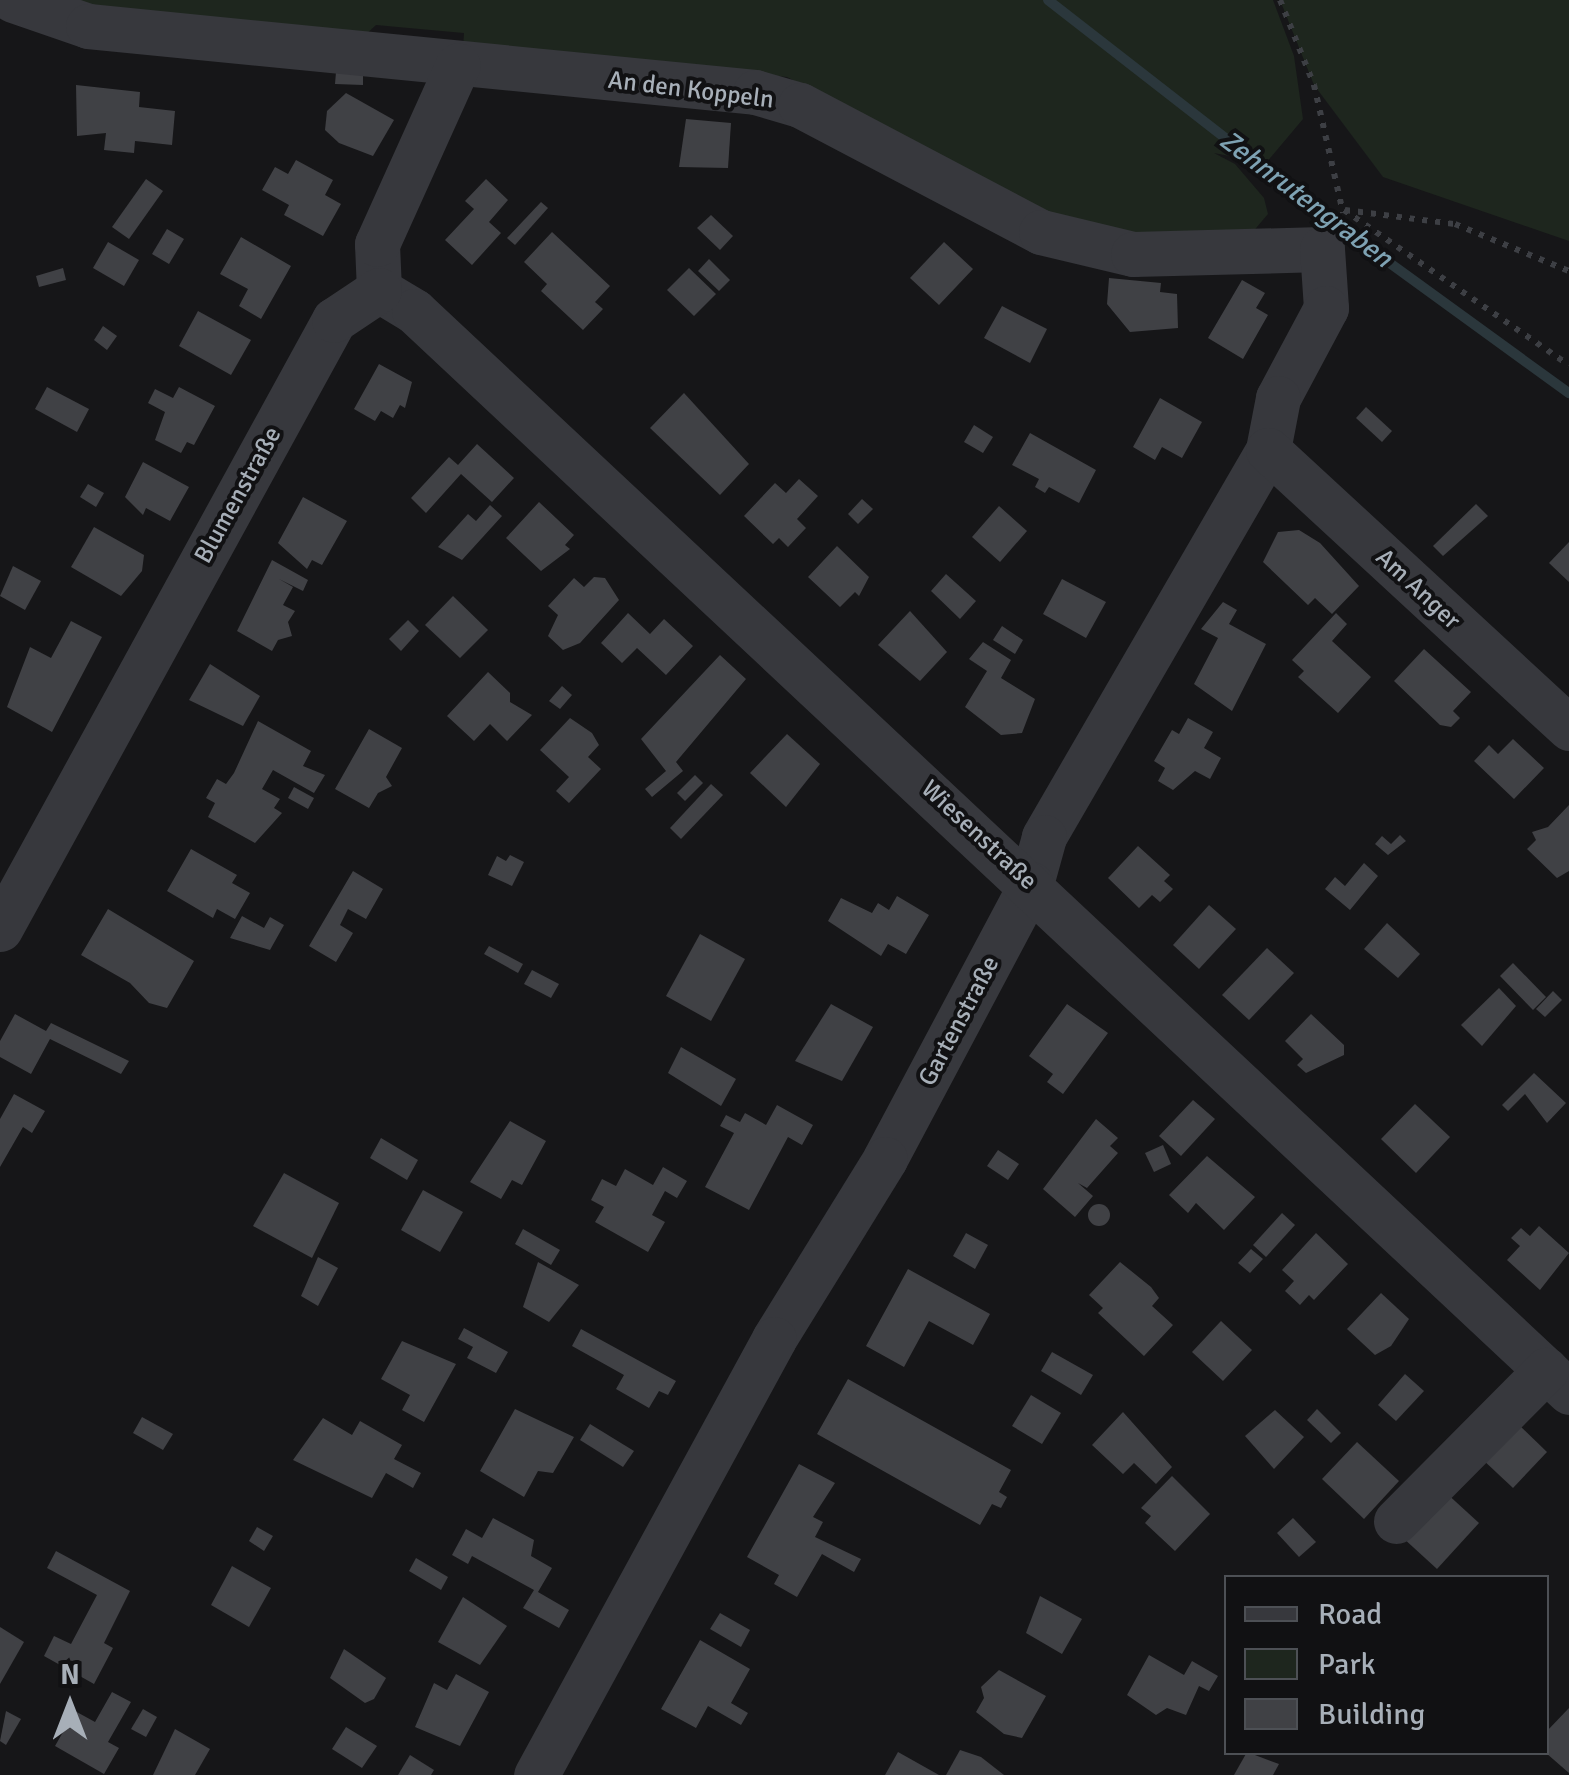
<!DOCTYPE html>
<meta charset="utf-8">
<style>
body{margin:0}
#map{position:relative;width:1569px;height:1775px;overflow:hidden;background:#161618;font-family:Signika,sans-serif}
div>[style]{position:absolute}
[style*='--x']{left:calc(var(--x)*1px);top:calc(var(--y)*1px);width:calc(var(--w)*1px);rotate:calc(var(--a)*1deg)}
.green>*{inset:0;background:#1e261e}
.stream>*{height:10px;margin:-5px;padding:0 5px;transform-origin:5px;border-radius:5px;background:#2b373c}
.building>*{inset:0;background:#404145}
.round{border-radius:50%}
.path>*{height:6px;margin-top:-3px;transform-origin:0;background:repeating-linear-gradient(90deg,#3d3f44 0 5px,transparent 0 13px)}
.minor>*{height:45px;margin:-22.5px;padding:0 22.5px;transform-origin:22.5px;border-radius:22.5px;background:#37383d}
span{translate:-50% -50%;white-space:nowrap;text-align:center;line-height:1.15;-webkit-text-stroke:8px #111113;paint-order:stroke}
.street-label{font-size:25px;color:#a7afb8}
.water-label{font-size:28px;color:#7ea2b3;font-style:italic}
.legend{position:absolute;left:1224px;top:1575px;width:325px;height:180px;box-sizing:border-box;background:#111113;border:2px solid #4d5055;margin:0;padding:12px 18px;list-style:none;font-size:30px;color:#a7afb8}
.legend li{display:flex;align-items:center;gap:20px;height:50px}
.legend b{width:50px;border:2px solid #4d5055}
.north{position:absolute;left:20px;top:1655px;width:100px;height:100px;-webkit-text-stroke:8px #111113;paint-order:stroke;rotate:0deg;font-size:28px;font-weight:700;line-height:40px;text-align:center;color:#a7afb8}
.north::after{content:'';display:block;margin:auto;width:35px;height:45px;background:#a7afb8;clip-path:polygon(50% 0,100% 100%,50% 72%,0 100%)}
</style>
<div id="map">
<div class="green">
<div style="clip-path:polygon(56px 0,1273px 0,1294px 56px,1303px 119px,1266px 163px,1214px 153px,1235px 164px,1264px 198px,1268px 214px,1245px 241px,1132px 239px,1069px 223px,787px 77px,463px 49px,464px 33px,376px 25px,361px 39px)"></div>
<div style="clip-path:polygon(1280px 0,1569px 0,1569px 241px,1383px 177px,1314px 85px)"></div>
</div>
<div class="stream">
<div style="--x:1048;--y:0;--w:365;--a:37.9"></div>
<div style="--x:1336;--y:224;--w:288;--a:36"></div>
</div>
<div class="building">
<div style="clip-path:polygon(336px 72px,363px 74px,363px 85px,335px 84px)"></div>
<div style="clip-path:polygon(76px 85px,140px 92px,139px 107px,175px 111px,172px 145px,135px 141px,134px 153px,104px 150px,106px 133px,77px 136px)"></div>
<div style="clip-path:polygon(346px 93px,394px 120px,373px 156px,339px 143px,325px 130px,327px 111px)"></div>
<div style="clip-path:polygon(686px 119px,731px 123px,728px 168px,679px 167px)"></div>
<div style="clip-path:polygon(296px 160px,333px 180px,325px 195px,341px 204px,323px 236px,284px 215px,289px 205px,262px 190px,275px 167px,288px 174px)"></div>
<div style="clip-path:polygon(146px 179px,163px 191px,129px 239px,112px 227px)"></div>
<div style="clip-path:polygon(486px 179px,508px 200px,489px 222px,501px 233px,472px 265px,445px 240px,474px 209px,465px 201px)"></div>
<div style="clip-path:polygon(541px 202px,548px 208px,515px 245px,507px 238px)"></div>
<div style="clip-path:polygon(711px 215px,733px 236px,720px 250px,697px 228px)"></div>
<div style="clip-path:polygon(167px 229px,184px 239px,169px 264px,152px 254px)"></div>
<div style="clip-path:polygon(552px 232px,610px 286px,595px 302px,603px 309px,583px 330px,541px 291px,547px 284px,524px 262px)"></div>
<div style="clip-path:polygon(241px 237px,291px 266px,261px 319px,239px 306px,248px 289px,220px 274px)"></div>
<div style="clip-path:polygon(108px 242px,139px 260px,124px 286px,93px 268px)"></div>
<div style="clip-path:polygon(944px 242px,973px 269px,939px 305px,910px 278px)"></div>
<div style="clip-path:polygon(709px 259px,730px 280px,719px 291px,698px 271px)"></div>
<div style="clip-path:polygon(63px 268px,66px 280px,39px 287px,36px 276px)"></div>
<div style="clip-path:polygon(689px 268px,716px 294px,694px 316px,667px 290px)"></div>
<div style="clip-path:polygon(1109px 278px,1161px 283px,1160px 292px,1177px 294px,1178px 328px,1130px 332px,1107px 304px)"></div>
<div style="clip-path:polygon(1242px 280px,1265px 293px,1256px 308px,1268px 315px,1243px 359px,1208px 338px)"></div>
<div style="clip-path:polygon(1002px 306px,1047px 329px,1030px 363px,984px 338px)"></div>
<div style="clip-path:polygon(198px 311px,251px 340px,231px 375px,179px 346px)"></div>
<div style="clip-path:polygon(103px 326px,117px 336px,107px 350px,94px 340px)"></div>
<div style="clip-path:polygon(379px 364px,412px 382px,405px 408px,400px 405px,393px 418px,381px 411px,375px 421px,354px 409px)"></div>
<div style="clip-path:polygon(47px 387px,89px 409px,77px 432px,35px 409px)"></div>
<div style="clip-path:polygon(179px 387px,215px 406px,194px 445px,187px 442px,181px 453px,155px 440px,165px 412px,148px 403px,155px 389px,173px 398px)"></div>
<div style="clip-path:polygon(684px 393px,749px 464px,720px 495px,650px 428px)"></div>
<div style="clip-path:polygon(1160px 398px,1202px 422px,1182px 458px,1162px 447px,1155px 460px,1133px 447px)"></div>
<div style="clip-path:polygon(1366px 407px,1392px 431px,1382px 442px,1356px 418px)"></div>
<div style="clip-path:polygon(974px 425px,993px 437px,983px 453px,964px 442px)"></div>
<div style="clip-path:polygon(1030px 433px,1096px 470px,1079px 503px,1049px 487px,1045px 493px,1035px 487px,1039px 479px,1012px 465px)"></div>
<div style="clip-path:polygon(477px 444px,514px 478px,492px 502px,461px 474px,426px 513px,411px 498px,449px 457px,458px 465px)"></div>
<div style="clip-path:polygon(143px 462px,189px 487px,170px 521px,146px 508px,143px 515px,125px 497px)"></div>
<div style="clip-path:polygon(799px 479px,818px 496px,797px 519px,806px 528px,788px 547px,779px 538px,773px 544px,744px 516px,775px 483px,786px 493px)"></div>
<div style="clip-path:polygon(88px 484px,104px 493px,96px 507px,80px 497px)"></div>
<div style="clip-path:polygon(303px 497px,347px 521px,322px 565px,312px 560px,307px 569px,278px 543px)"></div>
<div style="clip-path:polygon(862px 499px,873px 509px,858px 524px,848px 514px)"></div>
<div style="clip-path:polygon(539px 502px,574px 535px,565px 545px,570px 549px,541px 571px,506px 538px)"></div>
<div style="clip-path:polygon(1476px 504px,1488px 516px,1443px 556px,1433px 546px)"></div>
<div style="clip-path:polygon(490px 505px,502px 516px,462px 560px,438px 547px,468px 514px,476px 521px)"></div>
<div style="clip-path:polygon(999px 506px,1027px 531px,1000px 562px,972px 537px)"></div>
<div style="clip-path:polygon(94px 527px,144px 555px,142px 571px,121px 596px,71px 567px)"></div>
<div style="clip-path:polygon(1299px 530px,1320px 543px,1359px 586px,1332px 614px,1315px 598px,1308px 605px,1263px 562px,1278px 532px)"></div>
<div style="clip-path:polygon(1569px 542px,1569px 582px,1549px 563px)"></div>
<div style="clip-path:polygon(837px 546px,869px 577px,859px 596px,855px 592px,840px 607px,808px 577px)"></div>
<div style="clip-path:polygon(272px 560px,308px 580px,303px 591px,279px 579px,293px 587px,283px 605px,295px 611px,288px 622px,292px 636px,278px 640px,272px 651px,237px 631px)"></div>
<div style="clip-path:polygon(13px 566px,41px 581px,25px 610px,0 596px)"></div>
<div style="clip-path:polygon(946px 574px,976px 601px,960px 619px,931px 591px)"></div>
<div style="clip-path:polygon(594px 577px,605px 578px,619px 600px,580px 643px,563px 650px,548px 636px,558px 615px,548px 606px,574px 578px,584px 587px)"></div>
<div style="clip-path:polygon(1062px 579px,1106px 602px,1086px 638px,1043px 614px)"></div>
<div style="clip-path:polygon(453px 596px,488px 630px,460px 658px,425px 625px)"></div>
<div style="clip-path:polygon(1223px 602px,1237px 610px,1229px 624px,1266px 644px,1232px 711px,1194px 684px,1218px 638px,1201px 629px)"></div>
<div style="clip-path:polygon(910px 611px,947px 652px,920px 681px,878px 645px)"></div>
<div style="clip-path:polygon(628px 613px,650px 634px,664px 619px,693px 646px,666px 675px,637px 648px,622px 663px,601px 643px)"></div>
<div style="clip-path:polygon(1336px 613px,1347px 624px,1332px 641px,1371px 677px,1338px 713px,1298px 677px,1304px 671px,1292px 660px)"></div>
<div style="clip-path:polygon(408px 620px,419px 631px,401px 651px,389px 639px)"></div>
<div style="clip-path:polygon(71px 621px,102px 637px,52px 732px,7px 707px,30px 647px,51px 658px)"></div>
<div style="clip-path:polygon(1002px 626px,1023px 640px,1015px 654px,993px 640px)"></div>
<div style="clip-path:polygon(983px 642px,1011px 660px,1001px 678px,1035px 699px,1022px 733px,1001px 735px,965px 707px,987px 671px,969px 659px)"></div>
<div style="clip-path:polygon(1424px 649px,1471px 692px,1453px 711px,1460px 718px,1451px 727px,1440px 725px,1394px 681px)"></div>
<div style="clip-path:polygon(720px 655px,746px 679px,676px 762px,683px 771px,652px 797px,645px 789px,666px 771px,641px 739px)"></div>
<div style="clip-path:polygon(210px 664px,260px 696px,243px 726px,189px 700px)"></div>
<div style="clip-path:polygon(488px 672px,510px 693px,510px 702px,532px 715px,507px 741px,490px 724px,474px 741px,447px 716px)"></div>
<div style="clip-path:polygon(562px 686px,572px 695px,560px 709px,549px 701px)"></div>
<div style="clip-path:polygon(570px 718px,592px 733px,599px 745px,588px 757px,601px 769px,569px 803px,556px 791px,569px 777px,540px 750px)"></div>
<div style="clip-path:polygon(1188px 718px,1213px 732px,1204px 748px,1221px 758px,1210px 779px,1195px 771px,1173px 790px,1158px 781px,1165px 768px,1154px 761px,1172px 730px,1179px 734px)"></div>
<div style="clip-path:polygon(258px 721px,311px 751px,303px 766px,325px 775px,314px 793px,273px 770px,262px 789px,280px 799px,274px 808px,282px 813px,255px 843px,208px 817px,215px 803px,206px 798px,217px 779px,226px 784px,234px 773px)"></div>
<div style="clip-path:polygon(369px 729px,402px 748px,386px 777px,392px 786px,378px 793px,369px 808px,335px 789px)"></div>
<div style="clip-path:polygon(787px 734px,820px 764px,786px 807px,750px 773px)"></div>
<div style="clip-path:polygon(1513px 739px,1544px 768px,1514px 799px,1474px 761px,1489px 745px,1498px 754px)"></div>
<div style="clip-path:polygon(695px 775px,703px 783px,685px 801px,677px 793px)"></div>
<div style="clip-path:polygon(711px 784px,723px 795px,681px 839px,670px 828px)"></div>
<div style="clip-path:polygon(294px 787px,314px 798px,308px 809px,288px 798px)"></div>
<div style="clip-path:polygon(1569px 805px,1569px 871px,1557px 878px,1527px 849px,1536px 840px,1532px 832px,1548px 827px)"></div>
<div style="clip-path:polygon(1400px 835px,1406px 841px,1388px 855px,1375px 844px,1382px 836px,1391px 844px)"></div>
<div style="clip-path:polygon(1138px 846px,1170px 875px,1164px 881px,1173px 889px,1160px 902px,1152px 895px,1139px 908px,1108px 878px)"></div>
<div style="clip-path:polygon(191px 849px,237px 875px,232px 883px,250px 893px,235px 919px,217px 909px,213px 918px,167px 891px)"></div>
<div style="clip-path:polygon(510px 855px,524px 862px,512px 886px,488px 875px,497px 856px,506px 861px)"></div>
<div style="clip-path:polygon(1364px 863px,1378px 876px,1350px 910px,1325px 889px,1335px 877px,1345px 886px)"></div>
<div style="clip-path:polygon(353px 871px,383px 889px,366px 919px,348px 909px,340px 925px,353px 933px,336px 962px,309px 946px)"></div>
<div style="clip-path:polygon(897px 896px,929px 915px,906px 954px,888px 944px,881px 956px,828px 921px,841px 898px,872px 913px,878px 903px,889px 910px)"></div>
<div style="clip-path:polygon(1209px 905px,1236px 929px,1199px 969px,1173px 945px)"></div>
<div style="clip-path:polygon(108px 909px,194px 961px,167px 1008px,149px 1003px,130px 983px,81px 955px)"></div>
<div style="clip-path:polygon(242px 916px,264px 928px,270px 917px,284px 925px,270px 950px,230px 938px)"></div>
<div style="clip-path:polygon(1387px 923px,1420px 954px,1398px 978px,1364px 949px)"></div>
<div style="clip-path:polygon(700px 934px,745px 959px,711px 1021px,666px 996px)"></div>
<div style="clip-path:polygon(489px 946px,523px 964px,518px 973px,484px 954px)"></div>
<div style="clip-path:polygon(1267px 948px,1294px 973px,1249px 1020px,1222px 995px)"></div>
<div style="clip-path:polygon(1513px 963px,1546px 997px,1533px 1010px,1500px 976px)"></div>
<div style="clip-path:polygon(532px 970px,559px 984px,551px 998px,524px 984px)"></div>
<div style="clip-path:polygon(1499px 988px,1516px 1006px,1482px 1046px,1461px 1025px)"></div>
<div style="clip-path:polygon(1553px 991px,1562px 1000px,1545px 1017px,1536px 1009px)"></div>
<div style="clip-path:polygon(831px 1004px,873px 1027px,842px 1081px,795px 1061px)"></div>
<div style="clip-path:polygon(1067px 1004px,1108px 1033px,1063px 1094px,1047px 1082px,1053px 1074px,1029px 1056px)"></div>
<div style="clip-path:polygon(15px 1014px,46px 1031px,51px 1023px,129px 1061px,121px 1074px,50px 1039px,31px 1074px,0 1057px,0 1041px)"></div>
<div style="clip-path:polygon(1311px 1014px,1344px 1045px,1344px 1055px,1306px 1073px,1297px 1065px,1303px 1059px,1285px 1041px)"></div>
<div style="clip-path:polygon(681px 1047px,736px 1079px,721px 1106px,668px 1073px)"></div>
<div style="clip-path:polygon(1534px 1073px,1566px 1103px,1547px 1123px,1525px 1094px,1508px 1111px,1502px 1105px)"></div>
<div style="clip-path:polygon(14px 1094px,45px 1111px,32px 1133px,23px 1127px,0 1167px,0 1119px)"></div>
<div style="clip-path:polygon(1193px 1100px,1215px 1119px,1181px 1156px,1159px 1136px)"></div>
<div style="clip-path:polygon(1415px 1104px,1450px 1137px,1416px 1173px,1381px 1139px)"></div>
<div style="clip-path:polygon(777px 1105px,813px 1125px,802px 1145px,788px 1137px,749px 1210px,705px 1187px,734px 1133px,720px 1126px,726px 1115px,740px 1122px,745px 1113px,766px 1125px)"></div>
<div style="clip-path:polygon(1096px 1119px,1118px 1138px,1110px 1146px,1118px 1153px,1087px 1188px,1078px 1183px,1093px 1196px,1075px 1217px,1043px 1189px)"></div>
<div style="clip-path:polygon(510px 1121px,546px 1141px,522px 1185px,512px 1180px,501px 1199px,470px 1182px)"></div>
<div style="clip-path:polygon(381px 1138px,418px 1160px,407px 1180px,370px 1158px)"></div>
<div style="clip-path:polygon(1163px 1145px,1171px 1164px,1154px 1172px,1145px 1153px)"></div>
<div style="clip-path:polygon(998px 1150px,1019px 1164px,1008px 1180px,987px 1166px)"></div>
<div style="clip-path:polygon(1207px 1156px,1255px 1197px,1224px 1230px,1196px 1203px,1188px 1213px,1169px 1195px)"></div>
<div style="clip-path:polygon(663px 1167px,687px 1181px,677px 1198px,665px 1191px,652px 1215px,665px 1222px,648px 1252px,595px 1222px,604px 1207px,591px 1200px,602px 1179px,616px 1186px,625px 1169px,653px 1185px)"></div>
<div style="clip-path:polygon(284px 1173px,339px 1203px,312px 1258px,253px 1226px)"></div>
<div style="clip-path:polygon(423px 1190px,463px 1212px,440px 1252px,401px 1230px)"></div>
<div class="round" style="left:1088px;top:1204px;width:22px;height:22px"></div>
<div style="clip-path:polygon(1282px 1213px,1295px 1225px,1266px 1257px,1253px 1245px)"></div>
<div style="clip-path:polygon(1539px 1226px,1569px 1253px,1540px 1290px,1507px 1260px,1520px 1246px,1511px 1238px,1521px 1228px,1530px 1236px)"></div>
<div style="clip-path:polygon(523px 1229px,560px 1250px,551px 1265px,515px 1244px)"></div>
<div style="clip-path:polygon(966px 1233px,988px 1245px,975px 1269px,953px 1256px)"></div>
<div style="clip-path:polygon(1316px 1233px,1348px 1264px,1314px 1300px,1309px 1295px,1300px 1305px,1285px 1291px,1294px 1281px,1282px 1270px)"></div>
<div style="clip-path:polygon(1251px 1249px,1263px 1259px,1250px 1273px,1238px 1263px)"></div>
<div style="clip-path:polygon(318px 1257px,338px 1268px,318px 1306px,301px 1296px)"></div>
<div style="clip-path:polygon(538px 1262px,579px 1285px,549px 1322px,523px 1307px)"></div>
<div style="clip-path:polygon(1120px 1262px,1151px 1287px,1159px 1298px,1152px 1306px,1173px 1325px,1144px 1356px,1098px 1313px,1103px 1308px,1089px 1295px)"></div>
<div style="clip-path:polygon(908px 1269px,990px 1314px,973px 1345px,929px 1321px,904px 1367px,866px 1346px)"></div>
<div style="clip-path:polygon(1381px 1293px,1409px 1319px,1391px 1346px,1375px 1355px,1347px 1329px)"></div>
<div style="clip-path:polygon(1221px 1321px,1252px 1350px,1223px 1381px,1192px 1352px)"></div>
<div style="clip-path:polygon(464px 1328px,508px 1352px,496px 1373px,467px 1358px,473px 1347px,458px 1339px)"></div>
<div style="clip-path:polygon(581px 1329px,676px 1381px,668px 1395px,659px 1391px,649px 1408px,616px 1389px,624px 1375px,572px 1346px)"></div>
<div style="clip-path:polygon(402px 1341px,456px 1364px,424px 1422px,402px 1410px,410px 1395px,381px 1379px)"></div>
<div style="clip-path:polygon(1052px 1352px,1093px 1375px,1081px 1395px,1041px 1371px)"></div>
<div style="clip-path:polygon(1405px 1374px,1424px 1391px,1396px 1421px,1378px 1405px)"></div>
<div style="clip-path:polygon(848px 1379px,1011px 1470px,999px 1492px,1007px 1497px,1001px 1508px,992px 1504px,980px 1525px,817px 1434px)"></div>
<div style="clip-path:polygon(1031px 1395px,1061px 1413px,1042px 1444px,1012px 1426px)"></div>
<div style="clip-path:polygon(515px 1409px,574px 1437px,553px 1473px,538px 1471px,524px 1497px,480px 1471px)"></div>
<div style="clip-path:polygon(1317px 1409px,1341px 1433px,1331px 1443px,1307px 1420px)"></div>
<div style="clip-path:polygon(1275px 1410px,1304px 1437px,1274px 1469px,1245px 1436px)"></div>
<div style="clip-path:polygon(1123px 1412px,1172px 1467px,1156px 1484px,1134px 1463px,1123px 1474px,1092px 1445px)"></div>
<div style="clip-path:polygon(142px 1417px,173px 1434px,163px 1450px,133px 1433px)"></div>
<div style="clip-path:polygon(323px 1418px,352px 1435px,360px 1421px,402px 1445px,394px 1459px,421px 1473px,413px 1488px,386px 1473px,372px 1498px,293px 1460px)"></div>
<div style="clip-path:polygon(1516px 1422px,1547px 1452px,1513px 1488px,1481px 1458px)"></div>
<div style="clip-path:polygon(590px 1424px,634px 1451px,623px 1467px,580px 1440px)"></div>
<div style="clip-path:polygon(1357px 1442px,1399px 1481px,1364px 1519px,1322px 1479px)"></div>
<div style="clip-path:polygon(799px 1464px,835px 1483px,813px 1517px,823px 1522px,815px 1537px,861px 1559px,854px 1572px,822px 1554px,797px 1597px,774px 1584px,779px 1575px,747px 1557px)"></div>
<div style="clip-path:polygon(1172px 1476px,1210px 1514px,1175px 1551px,1145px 1523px,1151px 1516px,1141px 1508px)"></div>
<div style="clip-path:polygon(1444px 1491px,1479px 1523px,1437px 1569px,1402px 1537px)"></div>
<div style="clip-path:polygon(493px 1518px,534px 1540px,531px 1556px,552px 1568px,538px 1592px,569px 1610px,559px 1628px,523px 1608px,534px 1590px,472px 1556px,468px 1564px,452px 1555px,466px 1529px,482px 1538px)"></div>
<div style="clip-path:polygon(1293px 1518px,1316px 1542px,1299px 1557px,1277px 1533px)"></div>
<div style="clip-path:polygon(257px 1527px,273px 1536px,264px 1551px,249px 1541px)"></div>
<div style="clip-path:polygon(56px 1551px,130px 1591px,104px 1643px,113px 1648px,94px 1684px,44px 1656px,54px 1636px,71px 1644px,97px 1595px,47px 1568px)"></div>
<div style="clip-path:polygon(416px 1558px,448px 1577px,441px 1590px,409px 1571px)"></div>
<div style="clip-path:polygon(232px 1566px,271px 1588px,249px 1627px,211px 1605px)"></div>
<div style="clip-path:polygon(1040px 1596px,1082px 1619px,1062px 1654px,1026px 1633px)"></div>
<div style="clip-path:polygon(463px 1597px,507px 1626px,480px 1665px,438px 1642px)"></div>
<div style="clip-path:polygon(720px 1613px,750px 1630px,741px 1647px,710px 1629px)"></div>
<div style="clip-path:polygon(0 1627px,24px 1642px,0 1684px)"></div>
<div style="clip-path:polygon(700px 1640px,750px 1669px,731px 1703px,748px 1713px,741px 1725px,708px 1706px,696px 1728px,661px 1709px)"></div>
<div style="clip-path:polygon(344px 1649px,386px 1678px,374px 1699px,365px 1703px,330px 1678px)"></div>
<div style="clip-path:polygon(1149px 1655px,1184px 1675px,1192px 1661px,1218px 1676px,1209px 1691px,1199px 1686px,1186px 1715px,1167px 1708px,1156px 1715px,1127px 1695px)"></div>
<div style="clip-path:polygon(999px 1670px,1046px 1696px,1022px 1738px,1004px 1734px,976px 1712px,984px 1698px,981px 1687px)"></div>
<div style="clip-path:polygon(456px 1674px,489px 1692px,460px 1746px,415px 1727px,434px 1683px,447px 1690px)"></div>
<div style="clip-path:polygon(112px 1692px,131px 1702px,108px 1742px,119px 1748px,104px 1774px,55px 1746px,75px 1711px,95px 1722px)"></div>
<div style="clip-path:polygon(1569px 1708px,1569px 1773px,1546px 1753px,1546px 1732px)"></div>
<div style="clip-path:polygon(143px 1709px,157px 1717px,146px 1737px,131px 1729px)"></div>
<div style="clip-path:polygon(6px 1711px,21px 1719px,6px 1745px,0 1741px)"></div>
<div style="clip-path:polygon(346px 1727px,377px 1746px,362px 1768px,332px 1749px)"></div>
<div style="clip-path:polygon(175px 1729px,210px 1749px,195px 1775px,153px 1775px)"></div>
<div style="clip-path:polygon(960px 1750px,981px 1757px,1004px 1775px,946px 1775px)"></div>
<div style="clip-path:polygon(898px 1752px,939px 1775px,885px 1775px)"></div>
<div style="clip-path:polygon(1247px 1752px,1279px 1764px,1273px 1775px,1234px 1775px)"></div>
<div style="clip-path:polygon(410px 1755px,434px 1770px,431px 1775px,398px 1775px)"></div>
</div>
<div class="path">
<div style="--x:1280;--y:0;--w:92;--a:68.2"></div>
<div style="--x:1314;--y:85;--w:131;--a:77.2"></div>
<div style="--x:1344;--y:210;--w:273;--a:34.6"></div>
<div style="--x:1345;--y:210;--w:111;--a:7.3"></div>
<div style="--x:1455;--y:224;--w:123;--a:22.4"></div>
</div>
<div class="minor">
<div style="--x:13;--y:0;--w:79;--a:19.1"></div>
<div style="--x:88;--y:26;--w:670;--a:5.65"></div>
<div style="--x:755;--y:92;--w:47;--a:16.1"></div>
<div style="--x:800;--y:105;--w:272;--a:27.8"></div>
<div style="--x:1041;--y:232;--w:95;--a:13.4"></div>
<div style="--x:1133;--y:254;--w:189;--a:-1.5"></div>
<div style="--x:1322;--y:249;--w:59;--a:86.1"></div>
<div style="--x:1326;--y:308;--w:102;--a:118.1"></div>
<div style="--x:1278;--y:398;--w:53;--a:100.9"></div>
<div style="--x:1268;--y:450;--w:447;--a:120.1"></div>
<div style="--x:1044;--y:837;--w:49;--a:105.5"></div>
<div style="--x:1031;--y:884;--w:311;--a:118"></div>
<div style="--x:885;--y:1159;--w:211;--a:121.7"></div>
<div style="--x:774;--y:1339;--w:497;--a:118.6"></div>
<div style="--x:379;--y:290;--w:41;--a:31"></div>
<div style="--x:414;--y:311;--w:1582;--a:43.1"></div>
<div style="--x:379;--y:290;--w:46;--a:-92.5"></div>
<div style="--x:377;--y:244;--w:196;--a:-65.7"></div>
<div style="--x:1268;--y:450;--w:410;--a:42.7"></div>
<div style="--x:0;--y:929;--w:695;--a:-61.26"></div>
<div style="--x:334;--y:320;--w:54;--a:-33.7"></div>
<div style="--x:1396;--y:1521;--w:213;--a:-45.2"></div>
</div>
<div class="street-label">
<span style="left:691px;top:90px;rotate:7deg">An den Koppeln</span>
<span style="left:238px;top:495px;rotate:-61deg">Blumenstraße</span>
<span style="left:1418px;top:589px;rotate:43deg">Am Anger</span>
<span style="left:979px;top:835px;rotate:43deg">Wiesenstraße</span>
<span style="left:959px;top:1021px;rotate:-62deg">Gartenstraße</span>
</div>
<div class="water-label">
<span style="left:1306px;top:199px;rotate:37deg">Zehnrutengraben</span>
</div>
<ul class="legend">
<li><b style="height:12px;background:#37383d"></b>Road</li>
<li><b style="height:28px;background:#1e261e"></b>Park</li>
<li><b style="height:28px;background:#404145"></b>Building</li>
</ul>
<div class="north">N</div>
</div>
